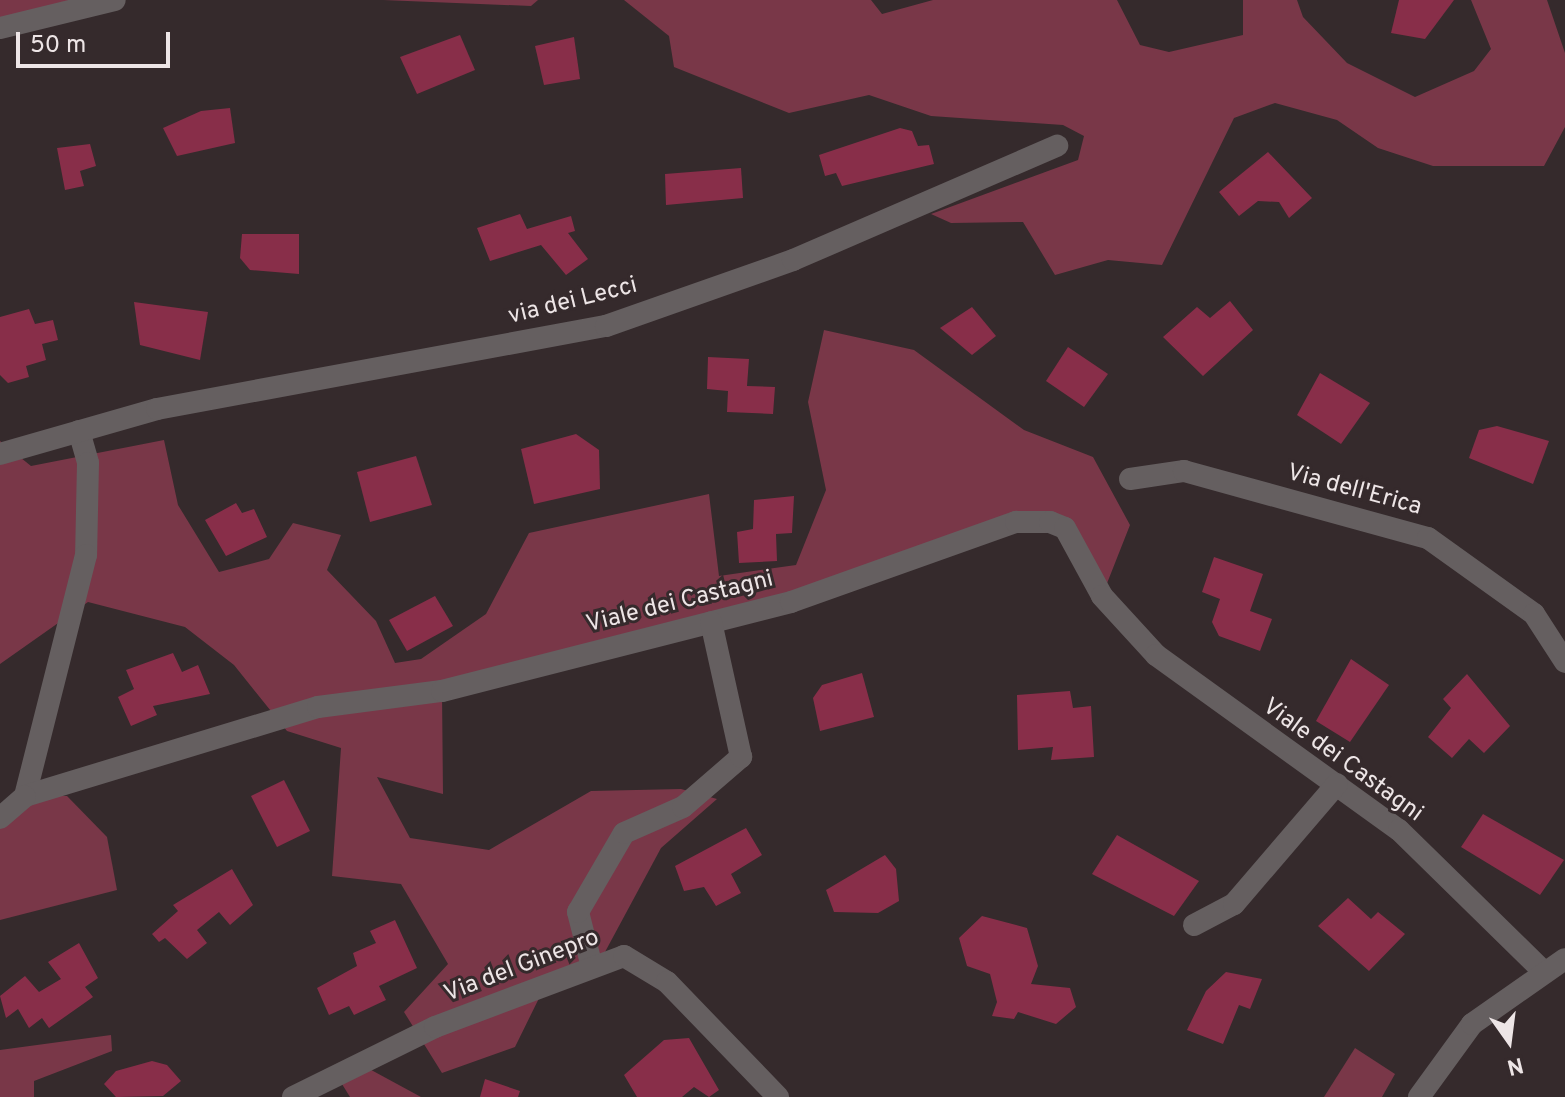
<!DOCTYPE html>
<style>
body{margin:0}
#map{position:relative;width:1565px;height:1097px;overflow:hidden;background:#352a2c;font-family:Overpass,sans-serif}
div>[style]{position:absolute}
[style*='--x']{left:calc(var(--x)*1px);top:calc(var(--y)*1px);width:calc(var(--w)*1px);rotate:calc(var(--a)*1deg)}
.green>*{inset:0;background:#793748}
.building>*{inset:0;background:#882e49}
.minor>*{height:22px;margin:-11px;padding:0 11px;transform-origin:11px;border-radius:11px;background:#655f60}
span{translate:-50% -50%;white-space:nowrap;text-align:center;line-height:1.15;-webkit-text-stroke:6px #352a2c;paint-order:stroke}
.street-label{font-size:24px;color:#ede5e6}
.north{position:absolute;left:1469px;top:1001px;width:80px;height:80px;-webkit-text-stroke:6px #352a2c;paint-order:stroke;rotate:166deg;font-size:22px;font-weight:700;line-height:32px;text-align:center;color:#ede5e6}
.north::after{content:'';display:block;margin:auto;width:28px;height:36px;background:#ede5e6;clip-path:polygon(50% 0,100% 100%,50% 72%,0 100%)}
.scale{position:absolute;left:16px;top:32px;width:154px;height:36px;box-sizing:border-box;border:4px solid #ede5e6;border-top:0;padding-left:10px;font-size:24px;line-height:28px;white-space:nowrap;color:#ede5e6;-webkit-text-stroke:6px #352a2c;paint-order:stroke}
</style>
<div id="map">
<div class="green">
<div style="clip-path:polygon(0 0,115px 0,0 28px)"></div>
<div style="clip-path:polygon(383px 0,538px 0,531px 6px)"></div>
<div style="clip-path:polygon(624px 0,871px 0,882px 14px,933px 0,1117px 0,1140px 45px,1169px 52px,1243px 35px,1243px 0,1297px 0,1303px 17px,1347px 63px,1415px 97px,1474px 71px,1491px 49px,1471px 0,1547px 0,1565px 53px,1565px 127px,1544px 166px,1433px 166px,1378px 148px,1337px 120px,1275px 103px,1234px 118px,1162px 265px,1108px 260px,1055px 275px,1023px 222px,951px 223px,931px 214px,1078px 160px,1084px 136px,1063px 125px,931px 116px,869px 95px,789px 113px,674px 67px,669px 36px)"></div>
<div style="clip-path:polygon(824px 330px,914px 350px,1024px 430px,1093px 457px,1130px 525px,1102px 596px,1050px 522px,442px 691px,443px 794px,377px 777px,410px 838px,489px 850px,591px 791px,681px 789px,717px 799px,661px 848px,598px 965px,546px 984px,515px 1047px,442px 1073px,404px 1012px,448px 964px,401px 884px,332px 876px,341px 748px,287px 731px,234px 665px,185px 627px,88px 602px,0 664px,0 441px,31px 466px,164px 440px,178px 505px,219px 572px,269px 559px,293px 523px,341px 535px,327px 570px,376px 621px,395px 663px,421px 659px,486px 614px,529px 533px,709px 494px,719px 576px,796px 565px,826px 490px,808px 402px)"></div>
<div style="clip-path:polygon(25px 796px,67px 796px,107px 837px,117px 890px,0 920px,0 817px)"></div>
<div style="clip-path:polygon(111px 1035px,112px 1051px,34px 1081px,34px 1097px,0 1097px,0 1050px)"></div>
<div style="clip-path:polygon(1355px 1048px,1395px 1074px,1382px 1097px,1324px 1097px)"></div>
<div style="clip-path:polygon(362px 1065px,421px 1097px,350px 1097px,337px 1076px)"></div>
</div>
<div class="building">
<div style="clip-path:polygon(1399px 0,1454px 0,1425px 39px,1391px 33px)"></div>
<div style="clip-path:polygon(460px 35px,475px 70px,417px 94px,400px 57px)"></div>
<div style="clip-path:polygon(574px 37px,580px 79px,544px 85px,535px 46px)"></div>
<div style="clip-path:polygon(230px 108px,235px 143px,177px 156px,163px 128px,201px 111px)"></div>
<div style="clip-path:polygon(900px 128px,912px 131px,918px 146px,929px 145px,934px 164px,842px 186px,836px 173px,825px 176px,819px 155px)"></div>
<div style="clip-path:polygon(90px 144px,96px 166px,80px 171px,84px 186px,65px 190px,57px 148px)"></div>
<div style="clip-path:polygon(1268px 152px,1312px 198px,1289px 218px,1279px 202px,1258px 201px,1239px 216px,1219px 192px)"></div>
<div style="clip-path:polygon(741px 168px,743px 198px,666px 205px,665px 174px)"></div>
<div style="clip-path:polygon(520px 214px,527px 229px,571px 216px,575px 231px,568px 233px,588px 259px,566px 275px,541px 245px,490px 261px,477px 228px)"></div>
<div style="clip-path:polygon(242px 234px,299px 234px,299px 274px,250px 270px,240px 258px)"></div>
<div style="clip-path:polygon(1230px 301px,1253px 330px,1203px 376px,1163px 337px,1197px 307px,1210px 318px)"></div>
<div style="clip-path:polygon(134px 302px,208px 312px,200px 360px,140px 345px)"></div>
<div style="clip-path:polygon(972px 307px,996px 336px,972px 355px,940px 328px)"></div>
<div style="clip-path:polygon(29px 309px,35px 324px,53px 320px,58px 340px,42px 344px,46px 360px,26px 366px,29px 377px,8px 383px,0 375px,0 317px)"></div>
<div style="clip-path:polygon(1068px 347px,1108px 374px,1084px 407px,1046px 381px)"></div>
<div style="clip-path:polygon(708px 357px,749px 359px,747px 386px,775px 387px,773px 414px,727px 412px,728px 391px,707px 389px)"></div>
<div style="clip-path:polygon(1320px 373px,1370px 403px,1341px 444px,1297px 415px)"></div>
<div style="clip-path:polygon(1497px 426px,1549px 441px,1533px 484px,1469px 458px,1479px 430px)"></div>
<div style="clip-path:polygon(576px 434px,599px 450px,600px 489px,534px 504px,521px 449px)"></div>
<div style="clip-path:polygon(416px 456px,432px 505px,370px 522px,357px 472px)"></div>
<div style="clip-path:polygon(794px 496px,792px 533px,776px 534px,777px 561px,739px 563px,737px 532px,753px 529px,754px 500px)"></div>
<div style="clip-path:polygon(236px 503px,242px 513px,254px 509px,267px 537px,226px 556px,205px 520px)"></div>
<div style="clip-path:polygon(1214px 557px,1263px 574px,1250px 611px,1272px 619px,1260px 651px,1219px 636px,1212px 622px,1220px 599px,1202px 592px)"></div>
<div style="clip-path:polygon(435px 596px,453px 626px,407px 651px,389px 620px)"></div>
<div style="clip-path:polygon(173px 653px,182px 672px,198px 665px,210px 694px,153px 706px,157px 715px,131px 726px,118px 697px,134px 689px,126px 670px)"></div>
<div style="clip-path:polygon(1351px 659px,1389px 685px,1350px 742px,1316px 721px)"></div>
<div style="clip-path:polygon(862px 673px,874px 717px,820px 731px,813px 698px,822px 685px)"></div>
<div style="clip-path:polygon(1467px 674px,1510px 726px,1484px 753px,1469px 739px,1452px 758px,1428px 737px,1451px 708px,1443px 699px)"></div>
<div style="clip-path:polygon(1070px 691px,1073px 708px,1091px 706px,1094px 757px,1051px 760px,1053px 747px,1018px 750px,1017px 695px)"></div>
<div style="clip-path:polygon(284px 780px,310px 831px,277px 847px,251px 796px)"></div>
<div style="clip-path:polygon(1483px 814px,1564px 860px,1540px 895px,1461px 847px)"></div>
<div style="clip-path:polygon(746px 828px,762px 855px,731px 874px,741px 893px,716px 906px,704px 887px,684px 891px,675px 866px)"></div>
<div style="clip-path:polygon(1117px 835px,1199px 881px,1174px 916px,1092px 874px)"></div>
<div style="clip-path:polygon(885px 855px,896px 869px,899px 901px,878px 913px,834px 912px,826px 890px)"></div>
<div style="clip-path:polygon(232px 869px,253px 905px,230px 925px,219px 912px,197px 930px,207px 943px,187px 959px,165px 938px,159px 942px,152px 934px,178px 911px,173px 905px)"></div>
<div style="clip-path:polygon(1348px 898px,1371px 919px,1378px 912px,1405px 934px,1369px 971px,1318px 926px)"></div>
<div style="clip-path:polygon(982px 916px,1027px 928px,1038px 966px,1031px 984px,1070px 988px,1076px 1007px,1056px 1024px,1018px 1012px,1014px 1019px,992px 1016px,997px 1002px,990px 974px,967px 966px,959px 938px)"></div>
<div style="clip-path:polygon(395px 920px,417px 968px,379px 986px,386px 1000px,354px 1015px,349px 1006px,329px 1015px,317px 988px,357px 966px,353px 953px,376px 943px,370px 931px)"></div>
<div style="clip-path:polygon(79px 943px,98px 978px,85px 987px,93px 997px,49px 1028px,42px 1018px,29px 1028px,18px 1009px,6px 1018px,0 996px,25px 976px,39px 992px,61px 979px,48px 962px)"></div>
<div style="clip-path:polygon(1226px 972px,1262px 979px,1250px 1009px,1239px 1005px,1223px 1044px,1187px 1030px,1206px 991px)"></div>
<div style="clip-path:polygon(689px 1038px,719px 1090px,709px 1097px,694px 1087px,682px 1097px,637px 1097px,624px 1075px,664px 1040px)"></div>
<div style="clip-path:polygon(152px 1061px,167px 1065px,181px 1081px,163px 1096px,116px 1097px,104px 1084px,116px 1071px)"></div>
<div style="clip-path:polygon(485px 1079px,520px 1091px,518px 1097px,480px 1097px)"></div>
</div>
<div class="minor">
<div style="--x:0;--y:28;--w:118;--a:-13.7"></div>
<div style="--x:79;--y:431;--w:33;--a:74"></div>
<div style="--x:88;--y:463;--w:92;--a:91.2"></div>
<div style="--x:86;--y:555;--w:249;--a:104.2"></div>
<div style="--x:25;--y:796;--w:306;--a:-16.9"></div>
<div style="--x:318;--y:707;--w:125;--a:-7.4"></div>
<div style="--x:442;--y:691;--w:360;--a:-14.3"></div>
<div style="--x:791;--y:602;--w:239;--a:-19.6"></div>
<div style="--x:1016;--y:522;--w:34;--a:0"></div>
<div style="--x:1050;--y:522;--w:16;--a:22"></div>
<div style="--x:1065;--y:528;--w:77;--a:61.4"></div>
<div style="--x:1102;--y:596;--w:80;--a:47.5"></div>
<div style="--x:1156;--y:655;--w:299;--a:35.8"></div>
<div style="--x:1399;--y:830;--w:203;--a:44.4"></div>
<div style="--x:0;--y:454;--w:163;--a:-16"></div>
<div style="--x:157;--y:409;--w:457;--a:-10.5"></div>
<div style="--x:606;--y:326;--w:198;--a:-19.4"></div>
<div style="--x:793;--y:260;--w:288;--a:-23.4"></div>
<div style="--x:1130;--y:479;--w:55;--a:-8.4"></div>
<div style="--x:1184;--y:471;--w:253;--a:15.4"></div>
<div style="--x:1428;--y:538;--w:130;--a:35.6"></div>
<div style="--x:1534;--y:614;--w:57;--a:57.1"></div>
<div style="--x:0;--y:818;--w:33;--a:-41"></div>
<div style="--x:1194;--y:925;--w:45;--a:-27.7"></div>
<div style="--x:1234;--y:904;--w:158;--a:-49.4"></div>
<div style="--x:592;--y:967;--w:57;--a:-104.3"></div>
<div style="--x:578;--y:912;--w:91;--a:-59.8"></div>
<div style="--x:624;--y:833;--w:64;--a:-23.8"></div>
<div style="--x:683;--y:807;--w:77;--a:-40.8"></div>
<div style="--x:741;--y:757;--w:138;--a:-102.5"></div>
<div style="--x:293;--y:1097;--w:158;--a:-26.2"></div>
<div style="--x:435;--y:1027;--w:202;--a:-20.6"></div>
<div style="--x:624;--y:956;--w:50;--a:31.2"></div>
<div style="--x:667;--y:982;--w:160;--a:46"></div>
<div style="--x:1419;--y:1097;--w:90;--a:-54"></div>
<div style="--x:1472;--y:1024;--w:113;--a:-35"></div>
</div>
<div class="street-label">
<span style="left:573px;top:302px;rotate:-14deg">via dei Lecci</span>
<span style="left:1354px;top:491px;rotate:15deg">Via dell'Erica</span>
<span style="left:680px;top:603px;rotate:-14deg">Viale dei Castagni</span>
<span style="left:1342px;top:761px;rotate:36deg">Viale dei Castagni</span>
<span style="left:522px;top:967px;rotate:-21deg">Via del Ginepro</span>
</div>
<div class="north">N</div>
<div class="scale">50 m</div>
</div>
